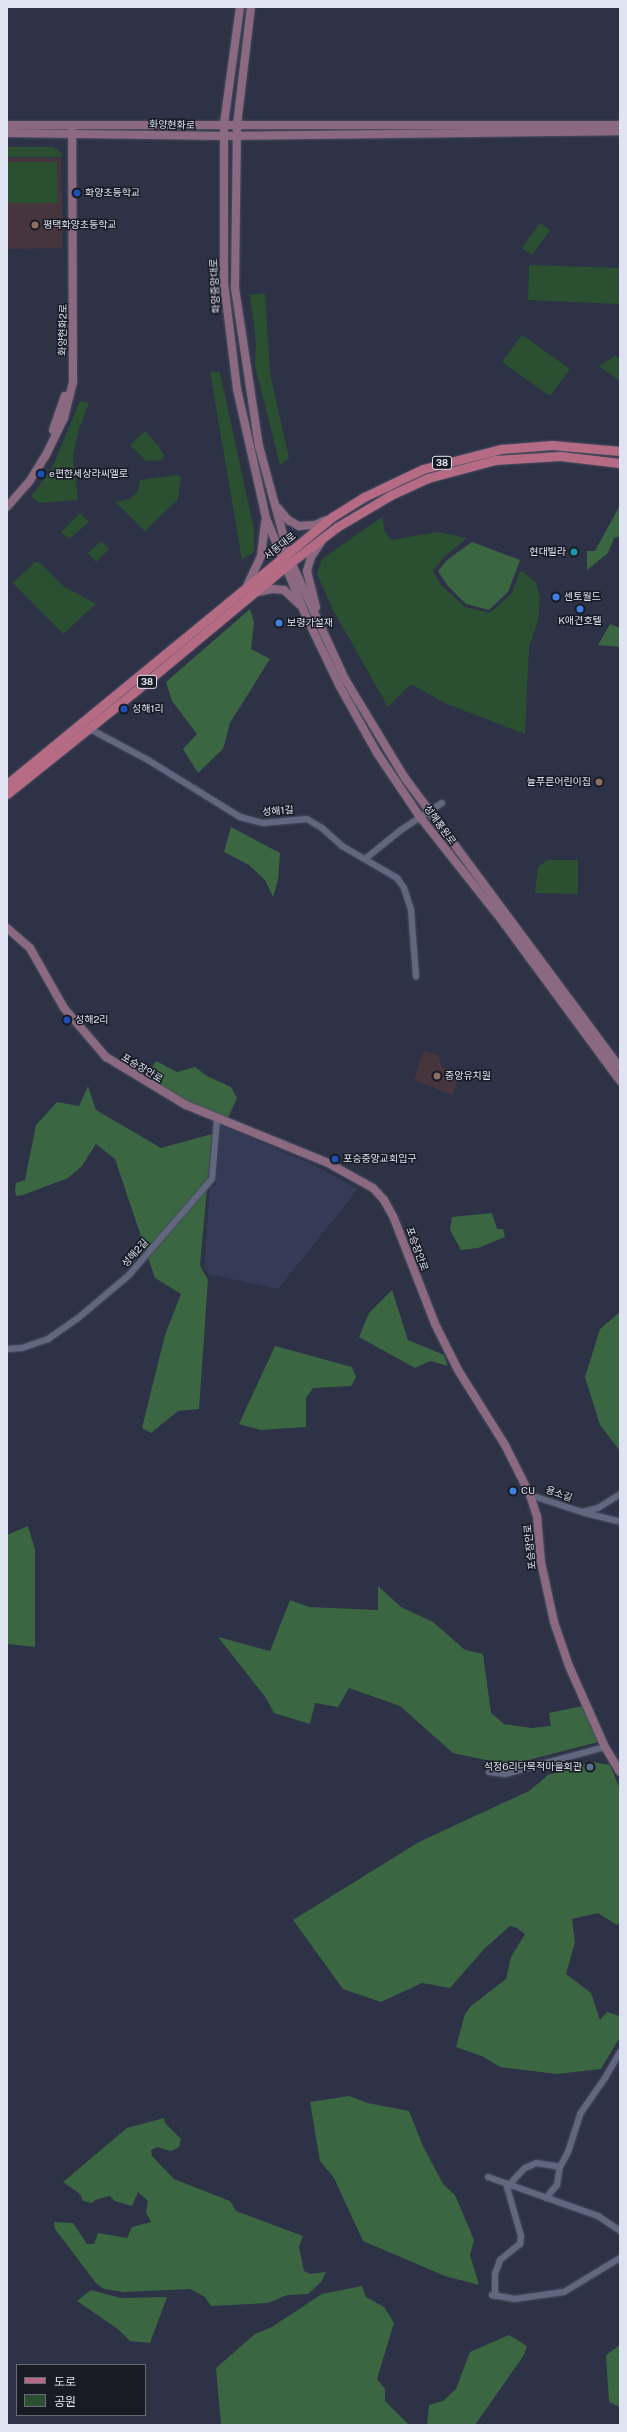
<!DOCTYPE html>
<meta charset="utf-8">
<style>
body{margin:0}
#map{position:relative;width:627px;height:2432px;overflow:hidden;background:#2d3247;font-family:"Public Sans","Noto Sans KR",sans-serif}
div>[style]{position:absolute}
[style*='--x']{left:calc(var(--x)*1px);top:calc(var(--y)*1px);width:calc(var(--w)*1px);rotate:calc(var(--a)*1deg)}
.built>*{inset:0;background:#353b56}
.education>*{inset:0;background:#47353d}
.green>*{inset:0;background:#2a5031}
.forest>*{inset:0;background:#3a6642}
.roads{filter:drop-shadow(0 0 1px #4a4e60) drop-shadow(0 0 1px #4a4e60)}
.street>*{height:6px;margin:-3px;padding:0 3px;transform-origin:3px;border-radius:3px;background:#61677f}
.secondary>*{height:8px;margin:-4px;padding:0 4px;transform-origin:4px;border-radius:4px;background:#8b6981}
.primary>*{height:9px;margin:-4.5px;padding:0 4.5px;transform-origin:4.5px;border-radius:4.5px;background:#b56b84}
.dots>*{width:11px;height:11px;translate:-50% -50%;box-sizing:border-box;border:2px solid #181a24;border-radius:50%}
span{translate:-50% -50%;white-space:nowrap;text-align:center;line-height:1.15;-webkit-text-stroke:3px #181a24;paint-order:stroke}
.shield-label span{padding:1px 3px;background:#181a24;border:1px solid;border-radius:3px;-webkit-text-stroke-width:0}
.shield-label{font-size:9px;color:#e0e4f2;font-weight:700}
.street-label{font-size:10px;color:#e0e4f2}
.poi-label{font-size:10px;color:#e0e4f2}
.left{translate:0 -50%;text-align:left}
.right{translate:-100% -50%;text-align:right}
.frame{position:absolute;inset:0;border:8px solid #e0e4f2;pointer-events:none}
.legend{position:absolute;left:16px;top:2364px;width:130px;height:52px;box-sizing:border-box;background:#181a24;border:1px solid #686b76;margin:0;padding:5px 7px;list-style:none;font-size:12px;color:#e0e4f2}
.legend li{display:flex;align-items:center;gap:8px;height:20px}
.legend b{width:20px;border:1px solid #686b76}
</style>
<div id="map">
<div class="built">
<div style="clip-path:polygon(221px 1125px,311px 1164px,358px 1189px,278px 1289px,209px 1274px,204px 1268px,210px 1187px,216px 1186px)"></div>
</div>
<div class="education">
<div style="clip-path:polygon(7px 158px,61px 158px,63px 248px,7px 249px)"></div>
<div style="clip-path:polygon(423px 1051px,438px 1055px,442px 1067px,460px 1072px,453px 1095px,414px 1080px)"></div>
</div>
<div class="green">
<div style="clip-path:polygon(7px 147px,54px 147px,61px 153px,62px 157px,7px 157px)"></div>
<div style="clip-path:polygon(7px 162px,57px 162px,58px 203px,7px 203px)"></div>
<div style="clip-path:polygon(540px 223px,550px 230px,532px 255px,522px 248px)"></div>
<div style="clip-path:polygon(529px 265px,620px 268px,620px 304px,528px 300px)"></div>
<div style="clip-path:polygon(265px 293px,270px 373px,289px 458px,280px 465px,255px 366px,256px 343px,250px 295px)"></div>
<div style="clip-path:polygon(522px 335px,570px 369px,550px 396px,502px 362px)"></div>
<div style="clip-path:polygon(615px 356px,620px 359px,620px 381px,599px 366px)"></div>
<div style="clip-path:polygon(210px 372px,220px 372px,254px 530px,254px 552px,242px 560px)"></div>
<div style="clip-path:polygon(80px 401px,89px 403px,79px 429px,73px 457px,78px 500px,40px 503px,31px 497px,53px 466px)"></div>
<div style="clip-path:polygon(145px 431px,160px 448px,164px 456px,162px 460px,146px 461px,130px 445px)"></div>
<div style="clip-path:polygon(178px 475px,181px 477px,178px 499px,145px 531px,115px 502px,129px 499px,137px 493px,140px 480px)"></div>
<div style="clip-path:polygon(80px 513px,89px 522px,69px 539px,61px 532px)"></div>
<div style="clip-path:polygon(382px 517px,385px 532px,391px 540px,438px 532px,467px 538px,445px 556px,433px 571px,441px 585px,465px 607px,490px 613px,512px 593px,521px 570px,536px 583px,540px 597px,538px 621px,529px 647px,525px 734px,445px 703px,411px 684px,388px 707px,333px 610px,317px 574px,322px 559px)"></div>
<div style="clip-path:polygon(101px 541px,109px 549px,96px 562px,88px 553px)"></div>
<div style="clip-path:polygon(35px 562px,40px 563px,63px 586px,96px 604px,63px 634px,13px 583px)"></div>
<div style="clip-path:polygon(548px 860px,578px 860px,578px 894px,535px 893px,538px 867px)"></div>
</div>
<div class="forest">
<div style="clip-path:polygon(620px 505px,620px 536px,614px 538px,608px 553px,587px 570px,587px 551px,595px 551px)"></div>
<div style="clip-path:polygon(472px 542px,520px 560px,508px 592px,489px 610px,466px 604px,447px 585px,438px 571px,447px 560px)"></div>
<div style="clip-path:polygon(250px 609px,254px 622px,251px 649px,270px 659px,230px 723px,223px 749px,198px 773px,183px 749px,197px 734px,172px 701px,166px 682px)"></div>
<div style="clip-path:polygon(610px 624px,620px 628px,620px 647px,598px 645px)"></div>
<div style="clip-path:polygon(231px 827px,280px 853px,278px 880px,273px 897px,265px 880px,249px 865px,224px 852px)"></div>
<div style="clip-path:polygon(156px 1061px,177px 1072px,195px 1067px,207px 1076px,231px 1087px,237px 1098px,227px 1120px,182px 1100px,145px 1079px)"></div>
<div style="clip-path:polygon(88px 1086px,96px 1110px,161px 1148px,212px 1134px,200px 1265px,208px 1280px,199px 1409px,178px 1411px,151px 1433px,142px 1428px,165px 1335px,181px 1294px,155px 1278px,115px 1159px,96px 1144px,82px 1166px,68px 1178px,23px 1195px,16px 1196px,15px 1191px,16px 1183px,25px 1180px,36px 1125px,57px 1102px,79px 1106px)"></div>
<div style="clip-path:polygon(492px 1213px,497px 1229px,503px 1229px,505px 1237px,478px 1248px,461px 1250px,450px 1230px,452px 1217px)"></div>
<div style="clip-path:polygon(392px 1290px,408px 1340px,444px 1355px,448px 1366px,430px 1361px,415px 1368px,359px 1337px,369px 1313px)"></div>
<div style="clip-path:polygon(620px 1312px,620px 1451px,600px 1425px,585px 1377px,600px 1329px)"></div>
<div style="clip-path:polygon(275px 1346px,352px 1367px,356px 1377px,351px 1386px,313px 1388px,306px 1398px,306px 1427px,261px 1430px,239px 1424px)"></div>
<div style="clip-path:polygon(28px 1526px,35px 1550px,35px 1647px,7px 1644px,7px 1535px)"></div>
<div style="clip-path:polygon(378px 1586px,401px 1607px,433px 1622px,465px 1650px,483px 1654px,491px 1713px,504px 1724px,531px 1728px,551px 1726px,549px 1713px,583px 1706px,598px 1742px,509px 1765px,453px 1753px,400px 1706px,349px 1688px,338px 1707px,315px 1703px,310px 1724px,274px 1713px,266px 1698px,218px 1637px,270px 1651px,290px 1600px,309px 1607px,378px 1610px)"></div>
<div style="clip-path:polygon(592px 1762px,610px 1765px,620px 1789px,620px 1923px,617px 1925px,598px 1913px,572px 1919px,575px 1942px,566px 1974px,591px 1993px,600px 2020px,607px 2012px,620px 2016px,620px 2037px,601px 2069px,557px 2074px,500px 2067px,484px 2057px,456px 2047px,465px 2014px,471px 2006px,506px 1979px,511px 1957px,525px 1934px,517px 1928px,510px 1926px,485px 1948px,450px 1988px,422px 1983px,381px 2002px,343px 1989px,293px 1920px,419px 1842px,529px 1791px,548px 1775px)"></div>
<div style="clip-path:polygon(349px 2096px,368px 2103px,409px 2111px,423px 2146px,443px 2184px,455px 2195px,474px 2240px,470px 2255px,479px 2285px,445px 2276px,363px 2241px,334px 2178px,320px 2161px,310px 2102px)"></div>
<div style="clip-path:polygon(164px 2118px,165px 2123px,181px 2139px,179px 2147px,171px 2151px,157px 2147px,151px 2150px,152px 2156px,174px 2179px,230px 2201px,236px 2211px,303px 2236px,299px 2247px,304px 2271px,310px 2274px,326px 2272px,321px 2282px,308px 2294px,287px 2295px,268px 2303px,211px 2306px,205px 2297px,190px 2289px,123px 2292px,104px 2289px,96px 2283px,55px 2229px,54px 2222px,73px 2223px,87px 2244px,94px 2244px,98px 2233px,127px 2238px,132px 2227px,151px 2222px,146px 2212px,148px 2201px,138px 2192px,132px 2206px,115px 2201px,110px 2196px,95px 2200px,92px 2203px,83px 2201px,80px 2194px,63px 2182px,127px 2128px)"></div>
<div style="clip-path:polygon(362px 2286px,366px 2297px,384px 2307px,394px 2323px,377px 2379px,385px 2389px,385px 2401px,409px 2425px,221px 2425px,216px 2368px,255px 2334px,272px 2327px,322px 2294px)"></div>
<div style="clip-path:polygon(91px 2290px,121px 2298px,167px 2297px,150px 2343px,130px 2341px,119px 2330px,77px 2301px)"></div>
<div style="clip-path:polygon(509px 2335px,527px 2346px,524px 2355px,475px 2425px,427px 2425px,429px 2405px,443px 2401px,456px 2389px,470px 2352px)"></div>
<div style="clip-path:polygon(620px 2345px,620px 2407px,609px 2402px,606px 2355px)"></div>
</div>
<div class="roads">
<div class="street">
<div style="--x:90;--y:729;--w:66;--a:28.1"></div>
<div style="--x:148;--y:760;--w:108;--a:31.8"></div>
<div style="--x:240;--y:817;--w:24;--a:15"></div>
<div style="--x:263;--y:823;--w:44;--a:-5.2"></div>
<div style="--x:307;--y:819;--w:17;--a:31"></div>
<div style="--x:322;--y:828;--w:27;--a:42"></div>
<div style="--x:342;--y:846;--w:64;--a:30.2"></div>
<div style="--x:397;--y:878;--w:12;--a:55"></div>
<div style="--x:404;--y:888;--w:23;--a:72"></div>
<div style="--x:411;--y:910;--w:67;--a:85.7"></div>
<div style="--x:365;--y:859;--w:46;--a:-38.9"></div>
<div style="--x:401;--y:830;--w:49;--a:-33.4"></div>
<div style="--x:7;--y:1349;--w:15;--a:-4"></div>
<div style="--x:22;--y:1348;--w:28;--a:-19"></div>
<div style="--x:48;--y:1339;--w:35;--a:-35"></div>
<div style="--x:77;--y:1319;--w:68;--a:-40.2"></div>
<div style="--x:129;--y:1275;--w:127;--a:-49.2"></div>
<div style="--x:212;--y:1179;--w:60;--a:-85.2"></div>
<div style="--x:530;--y:1495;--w:55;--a:18.1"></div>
<div style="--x:582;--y:1512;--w:16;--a:-14"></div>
<div style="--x:598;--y:1508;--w:26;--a:-32"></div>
<div style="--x:585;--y:1513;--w:36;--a:14"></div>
<div style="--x:489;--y:1772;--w:16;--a:7"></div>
<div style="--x:505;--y:1774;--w:104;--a:-15.1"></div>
<div style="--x:488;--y:2177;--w:117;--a:19.5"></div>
<div style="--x:598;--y:2216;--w:27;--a:34"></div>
<div style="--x:546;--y:2198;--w:17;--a:-50"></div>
<div style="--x:557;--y:2185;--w:18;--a:-81"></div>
<div style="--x:560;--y:2167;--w:17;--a:-62"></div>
<div style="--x:568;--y:2152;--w:40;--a:-72"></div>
<div style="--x:580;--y:2114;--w:44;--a:-55.2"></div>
<div style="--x:605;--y:2078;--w:30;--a:-60"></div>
<div style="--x:492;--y:2295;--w:22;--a:10"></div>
<div style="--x:514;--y:2299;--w:50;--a:-8"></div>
<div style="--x:564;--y:2292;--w:66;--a:-31.3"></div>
<div style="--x:495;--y:2296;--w:22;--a:-90"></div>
<div style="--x:495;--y:2274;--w:15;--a:-70"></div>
<div style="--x:500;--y:2260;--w:26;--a:-39"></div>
<div style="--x:520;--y:2244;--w:8;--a:-83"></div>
<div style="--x:521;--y:2236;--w:51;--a:-105.9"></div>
<div style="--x:507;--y:2187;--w:26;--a:-47"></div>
<div style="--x:525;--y:2168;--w:12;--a:-24"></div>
<div style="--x:536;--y:2163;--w:24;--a:9"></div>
</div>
<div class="secondary">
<div style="--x:240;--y:7;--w:118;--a:97.8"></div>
<div style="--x:224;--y:124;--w:159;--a:90"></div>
<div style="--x:224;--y:283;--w:107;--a:83"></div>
<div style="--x:237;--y:389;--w:132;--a:77.3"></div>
<div style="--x:266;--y:518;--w:106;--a:67.8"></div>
<div style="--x:306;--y:616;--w:76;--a:64.4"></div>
<div style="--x:339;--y:685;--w:78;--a:60.8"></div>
<div style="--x:377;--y:753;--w:77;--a:56.1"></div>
<div style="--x:420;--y:817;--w:124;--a:51.6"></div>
<div style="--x:497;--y:914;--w:207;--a:53.6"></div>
<div style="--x:251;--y:7;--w:118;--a:96.8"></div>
<div style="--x:237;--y:124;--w:164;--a:90.7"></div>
<div style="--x:235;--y:288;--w:160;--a:81.4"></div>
<div style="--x:259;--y:446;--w:111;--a:74.8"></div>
<div style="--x:7;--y:125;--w:613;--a:0"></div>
<div style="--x:7;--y:133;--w:217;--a:0.8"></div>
<div style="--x:224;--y:136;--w:396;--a:-0.7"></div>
<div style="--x:53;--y:430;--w:36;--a:-71"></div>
<div style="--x:7;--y:507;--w:33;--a:-49"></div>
<div style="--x:29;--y:482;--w:32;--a:-58"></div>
<div style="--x:46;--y:455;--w:41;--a:-64.1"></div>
<div style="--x:64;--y:418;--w:36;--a:-76"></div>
<div style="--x:73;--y:383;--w:252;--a:-90.2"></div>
<div style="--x:278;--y:508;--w:16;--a:50"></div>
<div style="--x:288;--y:520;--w:13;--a:29"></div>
<div style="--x:299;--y:526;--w:16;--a:-4"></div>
<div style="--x:315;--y:525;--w:12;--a:-24"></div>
<div style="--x:291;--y:562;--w:129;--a:65.2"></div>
<div style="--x:345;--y:679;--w:116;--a:58.8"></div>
<div style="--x:405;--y:778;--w:360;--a:53.4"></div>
<div style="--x:247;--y:586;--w:33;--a:-65"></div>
<div style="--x:261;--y:556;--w:35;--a:-83"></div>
<div style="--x:253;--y:593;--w:19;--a:-12"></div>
<div style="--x:272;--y:589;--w:12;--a:5"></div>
<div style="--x:284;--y:590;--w:22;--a:43"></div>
<div style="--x:316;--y:607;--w:37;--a:-104"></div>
<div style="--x:307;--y:571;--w:15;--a:-74"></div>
<div style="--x:311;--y:557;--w:18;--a:-56"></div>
<div style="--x:7;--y:928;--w:30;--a:41"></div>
<div style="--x:30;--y:948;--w:69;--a:60.5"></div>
<div style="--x:64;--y:1008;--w:65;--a:49.4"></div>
<div style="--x:106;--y:1057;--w:93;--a:31"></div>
<div style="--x:186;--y:1105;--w:153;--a:22.2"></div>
<div style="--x:328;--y:1163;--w:51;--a:29.1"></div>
<div style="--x:373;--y:1188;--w:16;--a:47"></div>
<div style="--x:384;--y:1200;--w:18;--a:61"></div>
<div style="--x:393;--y:1216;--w:116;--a:68.7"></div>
<div style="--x:435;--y:1324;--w:51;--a:63.4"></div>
<div style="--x:458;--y:1370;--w:89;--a:57.9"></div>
<div style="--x:505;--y:1445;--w:56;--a:63.4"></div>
<div style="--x:530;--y:1495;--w:22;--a:72"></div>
<div style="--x:537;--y:1516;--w:46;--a:85"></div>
<div style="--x:541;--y:1562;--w:61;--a:77.8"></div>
<div style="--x:554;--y:1622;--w:46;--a:71.2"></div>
<div style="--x:569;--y:1666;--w:89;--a:66"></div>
<div style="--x:605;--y:1747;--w:29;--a:59"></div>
</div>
<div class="primary">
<div style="--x:7;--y:784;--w:355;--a:-39.4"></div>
<div style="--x:281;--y:559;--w:66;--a:-39.5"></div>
<div style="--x:332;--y:517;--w:38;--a:-32"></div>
<div style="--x:364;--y:497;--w:65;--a:-25.4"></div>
<div style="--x:423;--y:469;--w:81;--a:-14.4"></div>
<div style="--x:501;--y:449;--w:51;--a:-4.5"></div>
<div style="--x:552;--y:445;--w:68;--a:5"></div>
<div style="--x:7;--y:794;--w:161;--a:-38.7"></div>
<div style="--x:133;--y:693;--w:197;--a:-39.7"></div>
<div style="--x:285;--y:567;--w:66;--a:-37.6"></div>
<div style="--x:337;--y:527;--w:63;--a:-30.7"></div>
<div style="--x:391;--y:495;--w:41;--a:-24.7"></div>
<div style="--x:428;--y:478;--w:69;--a:-15"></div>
<div style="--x:495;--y:460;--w:65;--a:-3.5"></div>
<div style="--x:560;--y:456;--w:60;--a:6.7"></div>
</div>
</div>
<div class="dots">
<div style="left:77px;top:193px;background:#1a4fb4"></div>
<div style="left:35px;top:225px;background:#8d6e63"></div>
<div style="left:41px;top:474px;background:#1a4fb4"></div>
<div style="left:574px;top:552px;background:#0f9aa8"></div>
<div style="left:556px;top:597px;background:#3f7fe0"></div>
<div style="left:580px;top:609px;background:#3f7fe0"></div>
<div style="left:279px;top:623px;background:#3f7fe0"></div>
<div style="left:124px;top:709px;background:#1a4fb4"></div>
<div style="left:599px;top:782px;background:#8d6e63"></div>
<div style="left:67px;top:1020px;background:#1a4fb4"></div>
<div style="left:437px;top:1076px;background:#8d6e63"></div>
<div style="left:335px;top:1159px;background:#1a4fb4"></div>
<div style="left:513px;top:1491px;background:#3f7fe0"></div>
<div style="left:590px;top:1767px;background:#5c6f8a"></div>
</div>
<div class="shield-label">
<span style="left:442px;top:463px">38</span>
<span style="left:147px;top:682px">38</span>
</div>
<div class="street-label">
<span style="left:172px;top:125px;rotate:1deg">화양현화로</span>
<span style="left:215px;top:286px;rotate:-93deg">화양중앙대로</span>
<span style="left:63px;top:330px;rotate:-89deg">화양현화2로</span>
<span style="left:280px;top:546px;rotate:-38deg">서동대로</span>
<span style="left:278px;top:811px;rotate:-4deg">성해1길</span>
<span style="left:440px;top:825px;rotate:54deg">성해홍원로</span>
<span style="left:142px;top:1068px;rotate:31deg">포승장안로</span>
<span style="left:417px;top:1249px;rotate:70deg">포승장안로</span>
<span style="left:135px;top:1253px;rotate:-48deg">성해2길</span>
<span style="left:559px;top:1494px;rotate:19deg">용소길</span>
<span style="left:530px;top:1547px;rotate:-96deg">포승장안로</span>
</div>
<div class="poi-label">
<span class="left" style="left:85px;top:193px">화양초등학교</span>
<span class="left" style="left:43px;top:225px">평택화양초등학교</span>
<span class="left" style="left:49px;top:474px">e편한세상라씨엘로</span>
<span class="right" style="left:566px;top:552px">현대빌라</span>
<span class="left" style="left:564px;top:597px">센토월드</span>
<span style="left:580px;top:621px">K애견호텔</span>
<span class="left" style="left:287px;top:623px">보령가설재</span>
<span class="left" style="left:132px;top:709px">성해1리</span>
<span class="right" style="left:591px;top:782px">늘푸른어린이집</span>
<span class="left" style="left:75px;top:1020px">성해2리</span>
<span class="left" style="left:445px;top:1076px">중앙유치원</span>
<span class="left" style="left:343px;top:1159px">포승중앙교회입구</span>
<span class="left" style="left:521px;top:1491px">CU</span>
<span class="right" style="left:582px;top:1767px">석정6리다목적마을회관</span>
</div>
<div class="frame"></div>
<ul class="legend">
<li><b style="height:5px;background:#b56b84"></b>도로</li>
<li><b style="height:11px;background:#2a5031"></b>공원</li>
</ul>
</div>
